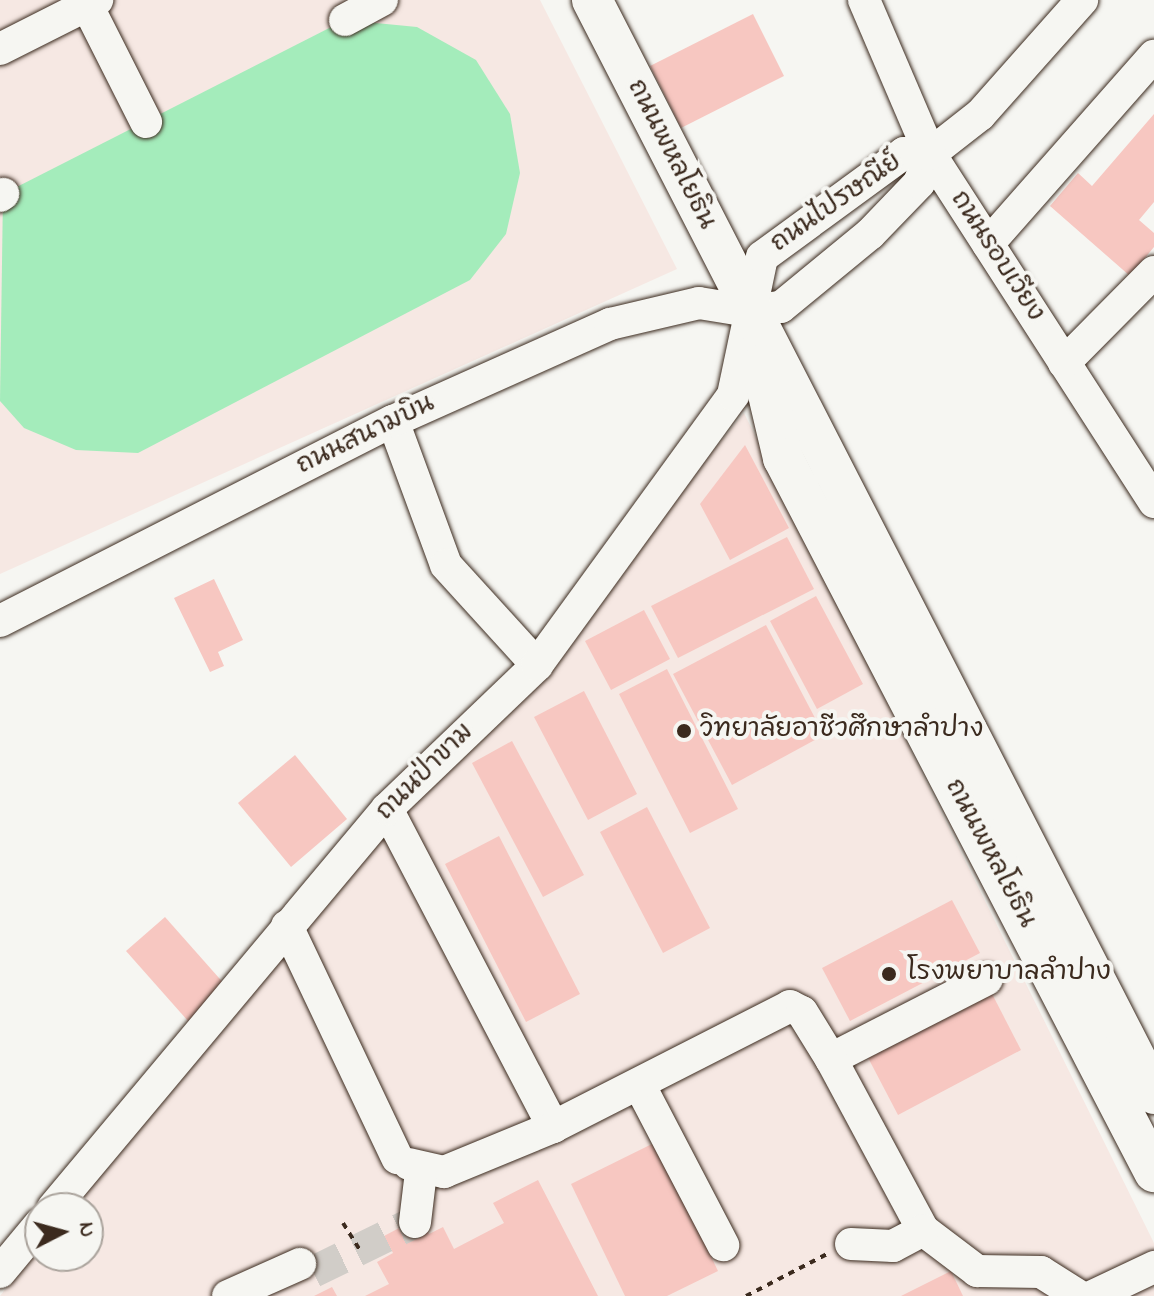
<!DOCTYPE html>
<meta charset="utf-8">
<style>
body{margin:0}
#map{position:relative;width:1154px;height:1296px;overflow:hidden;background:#f6f6f2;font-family:"Indie Flower","Playpen Sans Thai",sans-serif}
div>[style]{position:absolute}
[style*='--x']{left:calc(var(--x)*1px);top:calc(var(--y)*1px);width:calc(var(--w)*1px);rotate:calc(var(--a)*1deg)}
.built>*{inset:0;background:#f6e8e3}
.green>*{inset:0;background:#a4ecbb}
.building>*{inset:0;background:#f7c7c1}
.minor-tunnel>*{height:32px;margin-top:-16px;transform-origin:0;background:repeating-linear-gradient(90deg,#d1cdc8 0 32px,transparent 0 48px)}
.path>*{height:4px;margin-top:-2px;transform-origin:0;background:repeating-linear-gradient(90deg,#3b2a1e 0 6px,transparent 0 12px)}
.roads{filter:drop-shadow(0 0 2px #3b2a1e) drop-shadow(0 0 2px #3b2a1e)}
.minor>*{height:32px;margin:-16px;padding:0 16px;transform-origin:16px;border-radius:16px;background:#f6f6f2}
.major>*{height:40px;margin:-20px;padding:0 20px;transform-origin:20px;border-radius:20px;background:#f6f6f2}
.dots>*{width:22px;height:22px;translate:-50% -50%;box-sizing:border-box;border:4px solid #f6f6f2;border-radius:50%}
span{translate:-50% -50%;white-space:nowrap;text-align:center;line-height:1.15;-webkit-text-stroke:8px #f6f6f2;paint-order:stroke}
.street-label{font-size:26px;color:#3b2a1e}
.poi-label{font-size:26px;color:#3b2a1e}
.left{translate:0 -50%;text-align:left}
.north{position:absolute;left:24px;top:1192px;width:80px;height:80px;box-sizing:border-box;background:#f6f6f2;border:2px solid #aba49d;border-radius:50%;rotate:84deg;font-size:22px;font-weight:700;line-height:32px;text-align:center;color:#3b2a1e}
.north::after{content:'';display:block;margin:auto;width:28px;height:36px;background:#3b2a1e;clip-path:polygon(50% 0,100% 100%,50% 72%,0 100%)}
</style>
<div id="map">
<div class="built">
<div style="clip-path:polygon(0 0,540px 0,677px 269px,0 574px)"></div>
<div style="clip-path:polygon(744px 413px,1154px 1243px,1154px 1296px,0 1296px,40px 1244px,40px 1256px,88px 1256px,88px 1208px,69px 1208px,399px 797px,537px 665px)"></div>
</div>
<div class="green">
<div style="clip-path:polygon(345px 20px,417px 27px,476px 60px,510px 114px,520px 173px,506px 234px,470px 280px,138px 453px,76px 450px,24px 428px,0 401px,3px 194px)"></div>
</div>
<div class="building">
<div style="clip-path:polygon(753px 14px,784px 76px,681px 128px,650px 66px)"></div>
<div style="clip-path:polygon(1154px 114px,1154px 202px,1139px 220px,1154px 233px,1154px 247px,1130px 276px,1050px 206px,1078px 173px,1092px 186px)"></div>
<div style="clip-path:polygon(745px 445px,789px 528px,730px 560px,700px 504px)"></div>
<div style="clip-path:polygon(787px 537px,814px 589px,678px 658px,651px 606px)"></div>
<div style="clip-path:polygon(214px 579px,243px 640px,218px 652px,224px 666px,210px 672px,174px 598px)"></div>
<div style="clip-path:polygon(816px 596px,863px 684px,817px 709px,770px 621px)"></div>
<div style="clip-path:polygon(644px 610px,670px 659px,611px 690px,585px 641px)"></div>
<div style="clip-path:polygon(766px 625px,824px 735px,732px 785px,673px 674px)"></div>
<div style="clip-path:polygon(667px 669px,738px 809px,690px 833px,619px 694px)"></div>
<div style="clip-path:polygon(584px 691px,637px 794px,588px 820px,534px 717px)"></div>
<div style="clip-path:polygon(512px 741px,584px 875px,543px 897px,472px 763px)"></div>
<div style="clip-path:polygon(295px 755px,347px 819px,291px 867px,238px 803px)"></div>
<div style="clip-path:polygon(647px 807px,710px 928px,663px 953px,600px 832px)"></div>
<div style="clip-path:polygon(499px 836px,580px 994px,526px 1022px,445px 864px)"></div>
<div style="clip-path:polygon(952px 900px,980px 953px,850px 1021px,822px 968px)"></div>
<div style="clip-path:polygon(165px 917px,227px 987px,188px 1021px,126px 951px)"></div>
<div style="clip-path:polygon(988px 986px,1021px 1050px,898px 1115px,864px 1050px)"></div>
<div style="clip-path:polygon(656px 1142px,718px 1271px,667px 1296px,625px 1296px,571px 1184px)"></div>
<div style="clip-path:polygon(538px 1180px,598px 1296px,365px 1296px,389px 1284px,377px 1262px,393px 1253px,384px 1236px,420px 1217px,429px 1234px,443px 1227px,454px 1249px,504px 1223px,493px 1203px)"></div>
<div style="clip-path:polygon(951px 1271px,963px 1296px,901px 1296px)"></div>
<div style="clip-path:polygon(332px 1287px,337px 1296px,314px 1296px)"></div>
</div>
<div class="minor-tunnel">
<div style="--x:313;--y:1272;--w:114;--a:-26.1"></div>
</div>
<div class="path">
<div style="--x:343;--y:1223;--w:31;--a:58"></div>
<div style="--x:746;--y:1296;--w:91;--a:-27.4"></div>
</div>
<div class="roads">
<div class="minor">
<div style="--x:864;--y:0;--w:168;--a:66.8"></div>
<div style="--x:930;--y:154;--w:414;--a:57.2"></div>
<div style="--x:87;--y:5;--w:131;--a:63.2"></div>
<div style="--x:345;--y:20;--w:42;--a:-28.4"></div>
<div style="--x:0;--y:49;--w:109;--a:-26.8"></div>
<div style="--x:0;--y:196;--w:4;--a:-34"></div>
<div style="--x:988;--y:244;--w:251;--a:-48.6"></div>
<div style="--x:1064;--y:363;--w:128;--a:-45.3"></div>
<div style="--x:393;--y:421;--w:153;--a:69.8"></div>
<div style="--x:446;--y:565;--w:135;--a:47.7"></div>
<div style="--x:0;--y:621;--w:441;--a:-27"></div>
<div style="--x:393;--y:421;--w:238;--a:-24.1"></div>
<div style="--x:610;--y:324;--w:91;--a:-13.3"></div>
<div style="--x:699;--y:303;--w:50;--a:9.3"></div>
<div style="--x:748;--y:311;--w:33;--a:-7"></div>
<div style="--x:781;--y:307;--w:115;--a:-39.4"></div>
<div style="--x:870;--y:234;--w:71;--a:-46.1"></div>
<div style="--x:919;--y:183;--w:31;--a:-69"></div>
<div style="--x:930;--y:154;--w:63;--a:-38"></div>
<div style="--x:980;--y:115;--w:154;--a:-48.4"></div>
<div style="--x:387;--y:809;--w:359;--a:62.4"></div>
<div style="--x:287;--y:926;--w:257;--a:64.6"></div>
<div style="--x:831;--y:1059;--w:175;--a:-27.1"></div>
<div style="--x:639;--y:1084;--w:182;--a:62.4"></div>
<div style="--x:409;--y:1164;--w:36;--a:13"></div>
<div style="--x:444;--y:1172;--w:118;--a:-22.4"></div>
<div style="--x:553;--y:1127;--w:266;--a:-27"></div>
<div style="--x:790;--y:1006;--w:13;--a:27"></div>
<div style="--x:802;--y:1012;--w:55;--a:58.3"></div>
<div style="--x:831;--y:1059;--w:194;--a:61.7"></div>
<div style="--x:923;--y:1230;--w:68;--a:37.2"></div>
<div style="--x:977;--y:1271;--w:64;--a:0.9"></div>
<div style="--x:1041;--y:1272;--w:45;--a:32.3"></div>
<div style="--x:53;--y:1208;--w:520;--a:-50.07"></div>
<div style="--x:387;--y:809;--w:208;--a:-43.8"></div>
<div style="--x:537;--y:665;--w:334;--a:-54"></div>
<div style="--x:733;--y:395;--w:141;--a:-78.1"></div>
<div style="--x:762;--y:257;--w:176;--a:-36.2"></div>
<div style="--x:904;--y:153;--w:26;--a:2"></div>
<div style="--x:415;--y:1222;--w:50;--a:-83.2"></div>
<div style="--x:851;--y:1244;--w:42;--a:2.7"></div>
<div style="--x:893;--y:1246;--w:34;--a:-28"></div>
<div style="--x:0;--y:1272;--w:62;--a:-50.2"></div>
<div style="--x:228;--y:1296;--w:79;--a:-24"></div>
<div style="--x:1093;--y:1296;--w:68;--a:-25.4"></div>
</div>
<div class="major">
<div style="--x:592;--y:0;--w:1230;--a:62.81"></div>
<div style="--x:761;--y:365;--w:96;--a:76.7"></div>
<div style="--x:783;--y:458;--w:805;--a:62.54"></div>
</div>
</div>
<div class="dots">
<div style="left:684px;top:731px;background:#3b2a1e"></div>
<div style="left:889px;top:974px;background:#3b2a1e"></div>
</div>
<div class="street-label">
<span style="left:670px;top:155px;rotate:63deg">ถนนพหลโยธิน</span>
<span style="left:837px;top:204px;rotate:-35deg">ถนนไปรษณีย์</span>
<span style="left:996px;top:257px;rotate:57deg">ถนนรอบเวียง</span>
<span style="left:366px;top:436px;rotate:-26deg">ถนนสนามบิน</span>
<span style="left:426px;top:773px;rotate:-45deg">ถนนป่าขาม</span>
<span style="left:989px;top:854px;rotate:62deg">ถนนพหลโยธิน</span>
</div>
<div class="poi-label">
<span class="left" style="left:700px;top:731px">วิทยาลัยอาชีวศึกษาลำปาง</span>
<span class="left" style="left:907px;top:974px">โรงพยาบาลลำปาง</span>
</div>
<div class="north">N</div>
</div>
